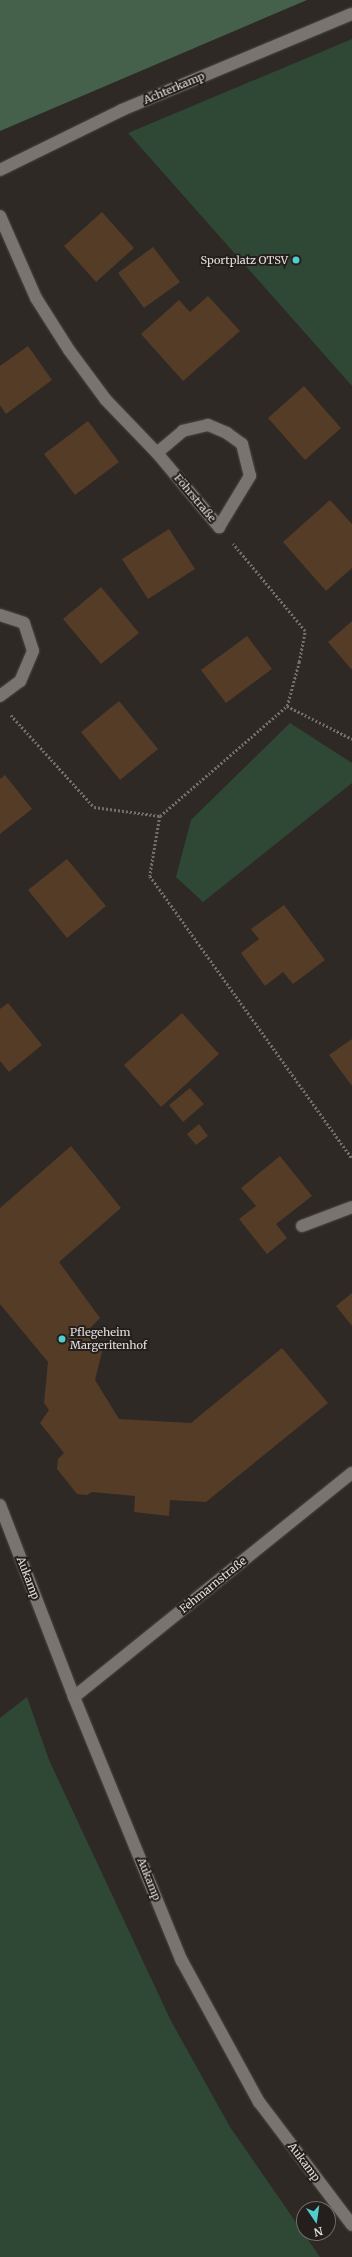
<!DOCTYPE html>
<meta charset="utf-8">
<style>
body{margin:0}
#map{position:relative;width:352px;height:2257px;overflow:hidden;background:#2e2925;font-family:Merriweather,serif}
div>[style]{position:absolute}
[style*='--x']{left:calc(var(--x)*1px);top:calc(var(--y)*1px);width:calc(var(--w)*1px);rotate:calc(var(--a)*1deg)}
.green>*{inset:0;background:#2f4835}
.forest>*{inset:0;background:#45614c}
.building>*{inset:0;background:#553c27}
.path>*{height:2.5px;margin-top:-1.25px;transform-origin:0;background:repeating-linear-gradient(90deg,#726e6a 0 2px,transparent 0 4px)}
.roads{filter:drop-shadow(0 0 1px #4b4744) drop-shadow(0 0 1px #4b4744)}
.minor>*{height:12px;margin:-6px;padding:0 6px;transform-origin:6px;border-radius:6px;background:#7a7470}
.dots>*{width:11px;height:11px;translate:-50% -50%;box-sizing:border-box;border:2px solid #241f1c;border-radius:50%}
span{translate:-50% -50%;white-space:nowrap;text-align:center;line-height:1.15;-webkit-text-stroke:4px #241f1c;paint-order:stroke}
.street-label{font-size:11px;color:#e2dedc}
.poi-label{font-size:11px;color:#e2dedc}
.right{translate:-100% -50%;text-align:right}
.left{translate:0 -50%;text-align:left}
.north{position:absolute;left:296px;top:2201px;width:40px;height:40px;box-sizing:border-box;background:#241f1c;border:1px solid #706b69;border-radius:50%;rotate:167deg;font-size:11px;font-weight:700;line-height:16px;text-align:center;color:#e2dedc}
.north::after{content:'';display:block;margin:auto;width:14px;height:18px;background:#52cdce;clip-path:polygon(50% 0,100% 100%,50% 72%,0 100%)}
</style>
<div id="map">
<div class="green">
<div style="clip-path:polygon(352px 39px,352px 386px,128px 133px)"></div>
<div style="clip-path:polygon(290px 723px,352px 763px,352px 783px,203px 902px,176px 877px,191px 820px)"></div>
<div style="clip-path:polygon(27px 1697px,49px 1760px,171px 2021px,230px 2127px,320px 2257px,0 2257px,0 1718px)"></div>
</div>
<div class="forest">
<div style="clip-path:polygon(0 0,307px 0,0 131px)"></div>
</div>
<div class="building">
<div style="clip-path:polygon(102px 212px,134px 248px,96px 282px,64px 246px)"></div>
<div style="clip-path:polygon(153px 247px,180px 282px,144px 308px,118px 273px)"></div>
<div style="clip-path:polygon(208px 296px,240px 331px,183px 381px,141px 334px,179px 300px,190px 312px)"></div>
<div style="clip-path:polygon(28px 346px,52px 380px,6px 414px,0 405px,0 366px)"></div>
<div style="clip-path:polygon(304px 386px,341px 428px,305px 460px,268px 418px)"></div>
<div style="clip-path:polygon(88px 421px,119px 462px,75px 495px,44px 454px)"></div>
<div style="clip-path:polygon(330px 500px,352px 524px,352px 568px,326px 591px,283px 542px)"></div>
<div style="clip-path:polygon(169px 529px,195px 569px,148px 599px,122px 559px)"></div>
<div style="clip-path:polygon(101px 587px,139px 633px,101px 664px,63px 619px)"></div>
<div style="clip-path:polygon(352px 621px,352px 670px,328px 642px)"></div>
<div style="clip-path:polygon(247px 636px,272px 669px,226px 703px,201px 670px)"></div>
<div style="clip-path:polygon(119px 701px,158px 749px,120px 780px,81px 732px)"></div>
<div style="clip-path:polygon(5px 775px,32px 809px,0 834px,0 779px)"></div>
<div style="clip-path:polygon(67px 859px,106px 906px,67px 938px,28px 890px)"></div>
<div style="clip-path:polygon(284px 905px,325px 960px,293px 984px,283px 972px,265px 986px,241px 953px,259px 939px,251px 929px)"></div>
<div style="clip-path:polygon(8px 1003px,42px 1045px,9px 1072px,0 1061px,0 1009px)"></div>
<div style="clip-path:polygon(182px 1013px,219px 1054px,161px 1107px,124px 1065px)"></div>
<div style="clip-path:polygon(352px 1039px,352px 1086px,329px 1055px)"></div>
<div style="clip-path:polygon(190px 1088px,204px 1104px,183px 1122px,169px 1105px)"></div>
<div style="clip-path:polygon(199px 1124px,208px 1136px,196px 1145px,187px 1134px)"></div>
<div style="clip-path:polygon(71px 1146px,121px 1208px,59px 1262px,100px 1318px,89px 1329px,103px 1348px,95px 1380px,119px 1419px,191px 1423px,282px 1348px,328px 1403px,206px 1502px,170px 1500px,169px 1516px,134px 1512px,135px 1496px,92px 1492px,87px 1495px,77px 1494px,57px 1469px,58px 1459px,64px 1453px,40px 1423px,49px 1410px,44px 1403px,48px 1362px,0 1304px,0 1208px)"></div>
<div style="clip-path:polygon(280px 1156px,312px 1196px,276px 1224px,287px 1238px,267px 1254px,239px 1219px,256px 1206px,241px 1188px)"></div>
<div style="clip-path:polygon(352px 1293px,352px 1326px,336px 1306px)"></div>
</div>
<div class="path">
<div style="--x:287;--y:706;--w:73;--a:26.9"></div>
<div style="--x:11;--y:715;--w:124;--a:47.9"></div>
<div style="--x:94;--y:807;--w:67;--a:7.8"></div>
<div style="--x:160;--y:816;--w:168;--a:-40.9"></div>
<div style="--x:287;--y:706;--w:46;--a:-74.7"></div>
<div style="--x:299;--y:662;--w:32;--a:-79"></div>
<div style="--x:305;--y:631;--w:113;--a:-129.6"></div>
<div style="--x:160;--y:816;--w:61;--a:99.5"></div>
<div style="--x:150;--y:876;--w:347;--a:54.4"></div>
</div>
<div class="roads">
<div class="minor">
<div style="--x:0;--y:170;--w:136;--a:-26.2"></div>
<div style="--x:122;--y:110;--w:249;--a:-22.7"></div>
<div style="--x:0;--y:216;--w:90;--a:66.3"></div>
<div style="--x:36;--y:298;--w:62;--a:57.6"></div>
<div style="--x:69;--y:350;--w:62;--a:53.5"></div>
<div style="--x:106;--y:400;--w:74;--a:46.1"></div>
<div style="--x:157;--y:453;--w:97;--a:50"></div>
<div style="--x:219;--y:527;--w:60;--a:-58.7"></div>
<div style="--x:250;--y:476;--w:33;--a:-104"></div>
<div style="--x:242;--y:444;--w:19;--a:-144"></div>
<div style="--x:227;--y:433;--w:21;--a:-157"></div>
<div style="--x:208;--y:425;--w:26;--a:167"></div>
<div style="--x:183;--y:431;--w:34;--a:140"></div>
<div style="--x:0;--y:615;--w:25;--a:18"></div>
<div style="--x:24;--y:623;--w:29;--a:72"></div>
<div style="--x:33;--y:651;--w:33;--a:113"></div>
<div style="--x:20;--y:681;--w:25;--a:143"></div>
<div style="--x:302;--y:1226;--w:53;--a:-20.8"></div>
<div style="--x:0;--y:1505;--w:206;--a:68.9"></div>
<div style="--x:74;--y:1697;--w:285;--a:67.8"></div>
<div style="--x:182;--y:1961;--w:161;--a:61.4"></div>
<div style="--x:259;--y:2102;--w:154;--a:52.9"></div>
<div style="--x:74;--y:1697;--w:357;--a:-38.9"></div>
</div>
</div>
<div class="dots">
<div style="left:296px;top:260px;background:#52cdce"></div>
<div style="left:62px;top:1339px;background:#52cdce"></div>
</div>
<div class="street-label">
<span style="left:174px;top:88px;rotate:-23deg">Achterkamp</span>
<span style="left:195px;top:498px;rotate:50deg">Föhrstraße</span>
<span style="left:28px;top:1578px;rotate:69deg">Aukamp</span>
<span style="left:213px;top:1585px;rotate:-39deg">Fehmarnstraße</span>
<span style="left:149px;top:1879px;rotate:68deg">Aukamp</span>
<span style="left:304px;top:2162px;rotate:53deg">Aukamp</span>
</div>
<div class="poi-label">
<span class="right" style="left:288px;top:260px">Sportplatz OTSV</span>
<span class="left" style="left:70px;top:1339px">Pflegeheim<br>Margeritenhof</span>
</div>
<div class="north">N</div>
</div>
